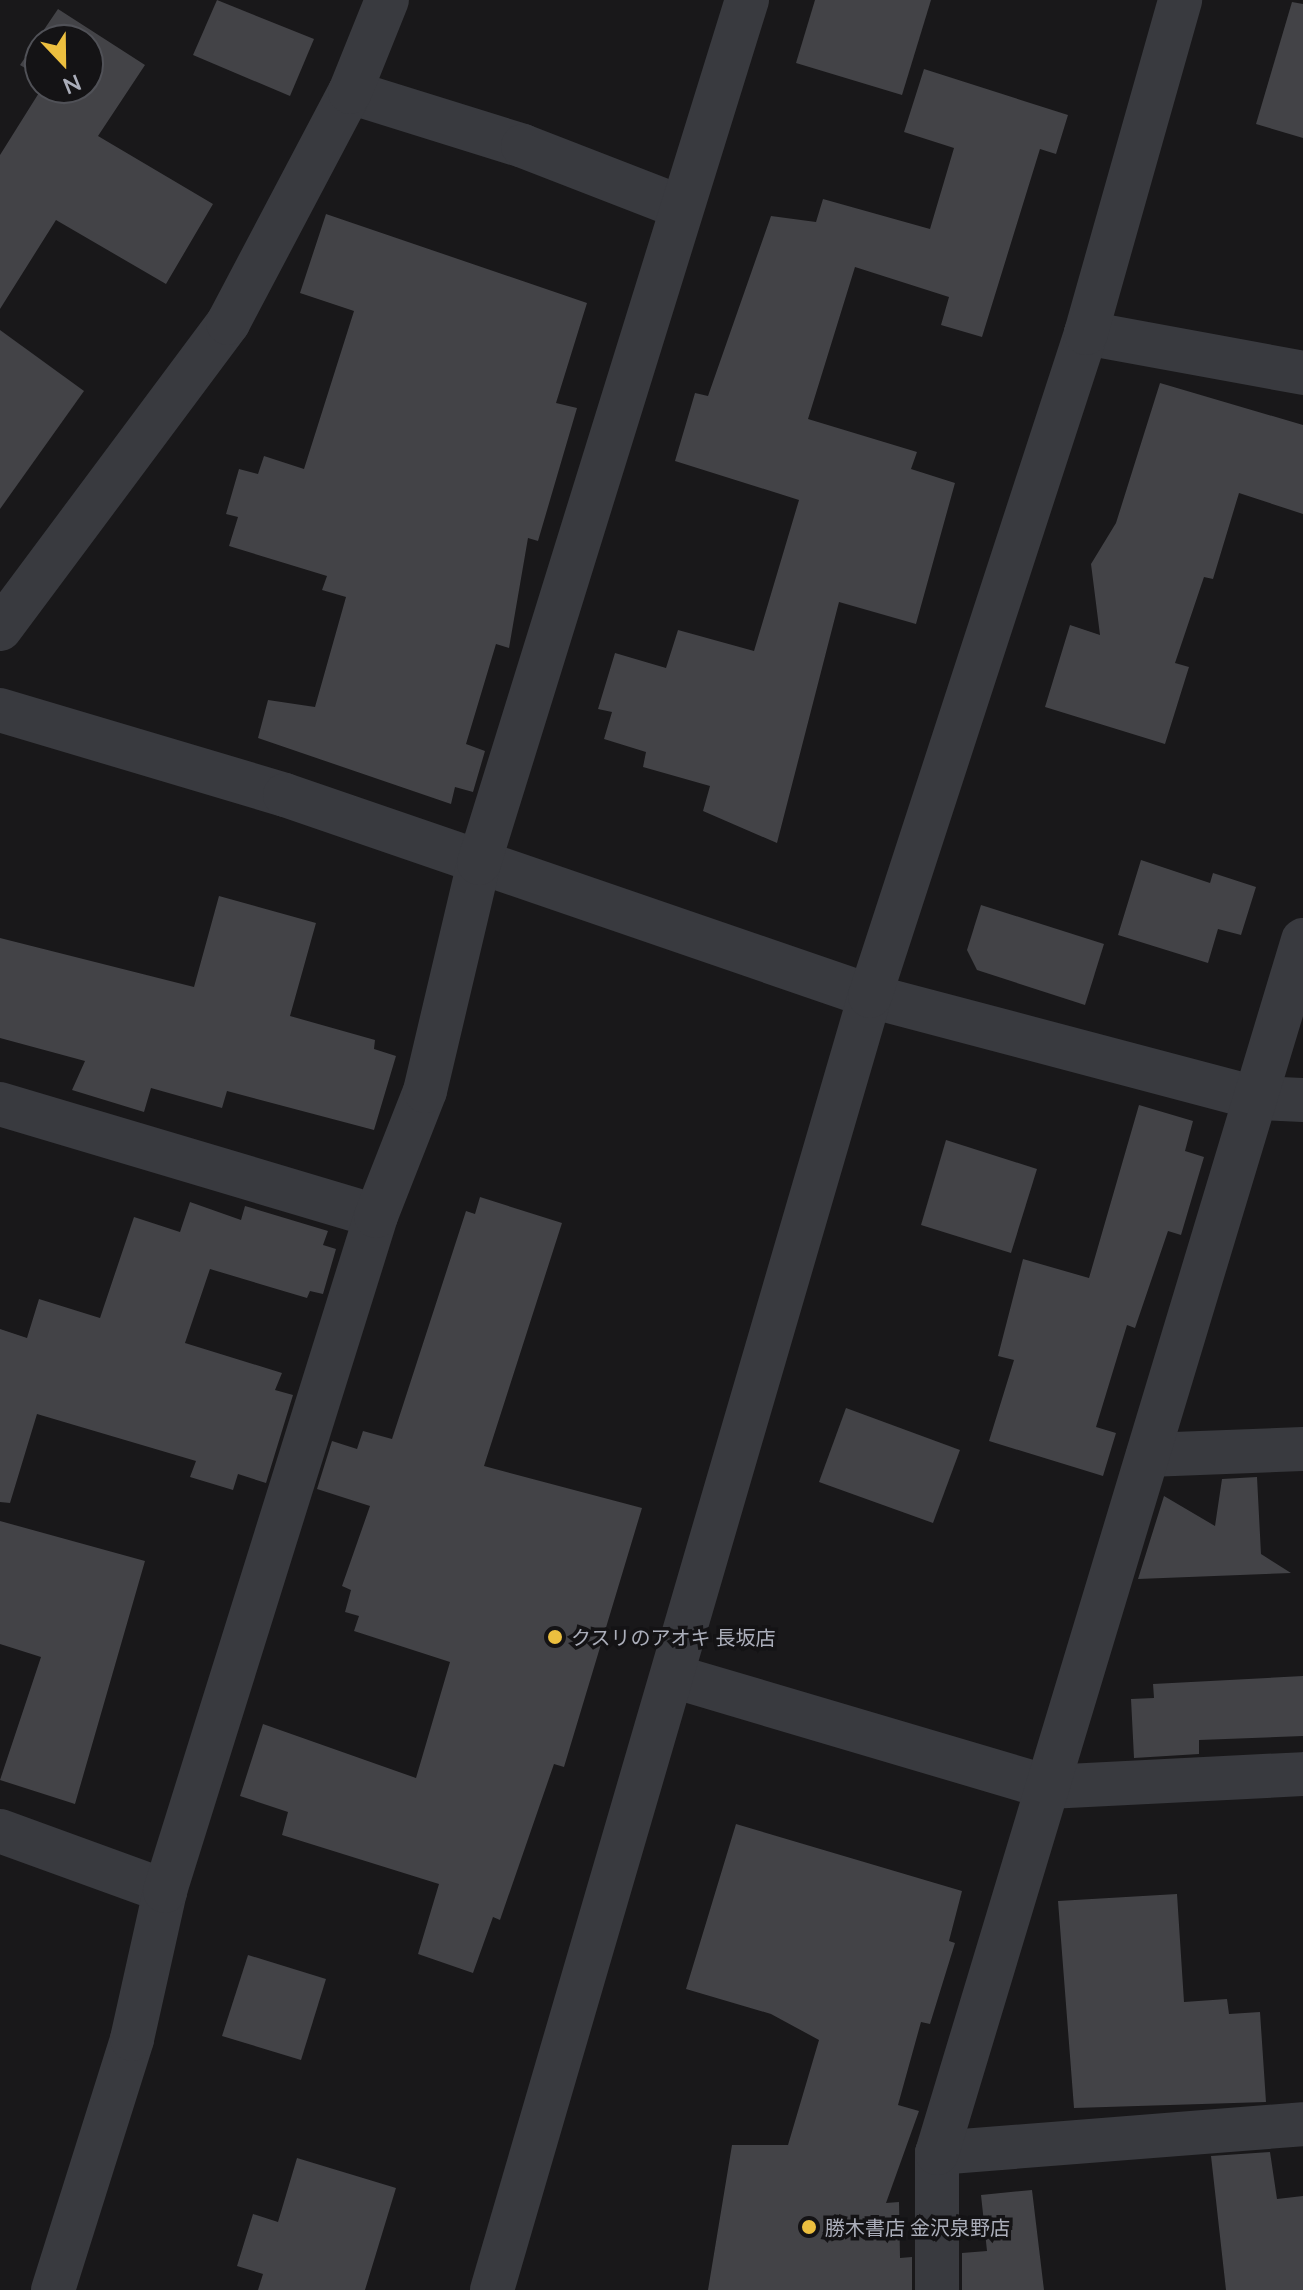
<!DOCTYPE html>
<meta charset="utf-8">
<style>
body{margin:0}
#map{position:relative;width:1303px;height:2290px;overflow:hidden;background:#19181a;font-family:Lato,"Noto Sans JP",sans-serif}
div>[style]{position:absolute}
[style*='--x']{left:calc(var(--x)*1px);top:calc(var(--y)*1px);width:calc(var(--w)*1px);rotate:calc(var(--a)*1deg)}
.building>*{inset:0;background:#434347}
.minor>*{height:44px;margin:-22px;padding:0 22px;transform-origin:22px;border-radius:22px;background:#393a3f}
.tertiary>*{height:44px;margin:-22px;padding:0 22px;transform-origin:22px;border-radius:22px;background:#393a3f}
.dots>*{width:22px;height:22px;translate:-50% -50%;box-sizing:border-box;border:4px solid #141315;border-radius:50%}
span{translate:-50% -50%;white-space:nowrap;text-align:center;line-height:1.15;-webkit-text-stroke:7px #141315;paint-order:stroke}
.poi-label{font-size:20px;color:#abaeba}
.left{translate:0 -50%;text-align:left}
.north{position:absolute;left:24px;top:24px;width:80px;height:80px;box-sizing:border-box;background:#141315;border:2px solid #505157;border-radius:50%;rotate:158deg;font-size:22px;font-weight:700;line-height:32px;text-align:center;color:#abaeba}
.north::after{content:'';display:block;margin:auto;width:28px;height:36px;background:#ecbf3f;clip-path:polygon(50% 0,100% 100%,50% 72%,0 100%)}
</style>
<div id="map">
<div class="building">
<div style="clip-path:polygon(217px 0,314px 39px,290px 96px,193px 55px)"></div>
<div style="clip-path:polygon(815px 0,931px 0,902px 95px,796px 63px)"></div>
<div style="clip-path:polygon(1292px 2px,1303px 4px,1303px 138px,1256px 124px)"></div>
<div style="clip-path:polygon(58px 9px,145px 65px,98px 136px,213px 204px,166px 284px,56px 220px,0 309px,0 155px,42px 88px,88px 88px,88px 40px,40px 40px,40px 77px,20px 65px)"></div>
<div style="clip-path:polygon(924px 69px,1068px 115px,1056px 154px,1040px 149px,982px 337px,941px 325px,949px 297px,855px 267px,808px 419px,917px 452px,911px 469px,955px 483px,916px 624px,839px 602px,777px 843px,703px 811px,710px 786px,643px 767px,646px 752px,604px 739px,612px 712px,598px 709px,615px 653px,666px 668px,678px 630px,754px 651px,799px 500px,675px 461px,695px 393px,708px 396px,771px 216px,816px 222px,823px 199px,930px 229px,954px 148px,904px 132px)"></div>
<div style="clip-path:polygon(326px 214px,587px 303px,556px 403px,577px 408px,538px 541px,528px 538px,509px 648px,496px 644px,466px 744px,485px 751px,473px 792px,455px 787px,451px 804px,258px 738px,268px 700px,315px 707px,346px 597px,322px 590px,327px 576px,229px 546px,238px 517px,226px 514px,239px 469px,258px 474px,264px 456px,304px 469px,354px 311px,300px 293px)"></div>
<div style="clip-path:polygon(0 330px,84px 391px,0 509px)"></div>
<div style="clip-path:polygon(1160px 383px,1303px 425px,1303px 514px,1239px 493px,1213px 579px,1204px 577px,1175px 663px,1189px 667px,1165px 744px,1045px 707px,1070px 625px,1100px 635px,1091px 564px,1116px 523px)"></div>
<div style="clip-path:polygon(1141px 860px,1210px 883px,1213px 873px,1256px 887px,1241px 935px,1218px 929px,1208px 963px,1118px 935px)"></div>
<div style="clip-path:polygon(219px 896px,316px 923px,290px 1016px,375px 1040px,374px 1049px,396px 1056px,374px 1130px,227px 1091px,222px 1108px,151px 1088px,144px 1112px,72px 1090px,85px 1061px,0 1038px,0 938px,194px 987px)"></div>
<div style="clip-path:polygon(981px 905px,1104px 944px,1085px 1005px,977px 970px,967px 950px)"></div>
<div style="clip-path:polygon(1139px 1105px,1193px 1121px,1185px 1151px,1204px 1157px,1181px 1235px,1168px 1231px,1135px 1328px,1127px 1325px,1096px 1427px,1116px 1433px,1103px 1476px,989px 1441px,1014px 1360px,998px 1356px,1023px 1259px,1089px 1278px)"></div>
<div style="clip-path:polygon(946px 1140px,1037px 1169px,1011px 1253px,921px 1225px)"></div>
<div style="clip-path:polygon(480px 1197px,562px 1223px,484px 1466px,642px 1508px,564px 1767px,554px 1764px,500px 1920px,493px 1917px,473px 1973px,418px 1954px,439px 1884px,282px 1835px,288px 1812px,240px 1796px,263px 1724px,416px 1778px,450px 1662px,354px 1631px,359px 1616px,345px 1612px,351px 1590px,342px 1586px,370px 1506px,317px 1489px,332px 1441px,357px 1449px,363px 1431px,392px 1439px,466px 1211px,475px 1214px)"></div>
<div style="clip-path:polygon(190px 1202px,241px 1220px,245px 1206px,328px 1231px,323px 1245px,336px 1249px,323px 1294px,310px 1291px,307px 1298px,210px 1269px,185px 1343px,282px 1373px,275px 1390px,293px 1395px,266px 1483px,238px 1474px,233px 1490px,190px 1477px,196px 1461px,37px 1414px,10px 1503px,0 1502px,0 1329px,27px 1338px,39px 1299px,100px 1318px,134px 1217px,180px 1232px)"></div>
<div style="clip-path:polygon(846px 1408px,960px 1450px,933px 1523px,819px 1482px)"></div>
<div style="clip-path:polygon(1257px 1477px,1261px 1554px,1291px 1573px,1138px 1579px,1164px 1496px,1215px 1526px,1222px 1479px)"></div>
<div style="clip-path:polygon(0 1521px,145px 1561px,75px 1804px,0 1780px,41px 1657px,0 1644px)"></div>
<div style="clip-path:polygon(1303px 1676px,1303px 1736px,1199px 1740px,1199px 1754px,1134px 1758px,1131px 1699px,1154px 1698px,1153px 1684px)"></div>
<div style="clip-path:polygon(736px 1824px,962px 1891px,949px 1941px,955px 1943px,930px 2024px,921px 2022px,898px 2105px,919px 2111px,886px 2203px,899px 2202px,900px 2258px,912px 2257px,912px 2290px,708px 2290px,732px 2145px,788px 2145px,819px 2040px,771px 2014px,686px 1989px)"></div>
<div style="clip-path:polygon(1177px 1894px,1184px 2002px,1227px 1999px,1229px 2014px,1260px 2012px,1266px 2102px,1074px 2108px,1058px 1901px)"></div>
<div style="clip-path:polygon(248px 1955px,326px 1979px,301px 2060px,222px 2036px)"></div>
<div style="clip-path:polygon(1270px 2152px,1277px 2199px,1303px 2196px,1303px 2290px,1226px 2290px,1211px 2156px)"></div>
<div style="clip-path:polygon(297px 2158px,396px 2188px,365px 2290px,258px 2290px,263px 2274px,237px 2266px,253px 2214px,278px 2222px)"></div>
<div style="clip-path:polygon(1032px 2190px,1044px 2290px,962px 2290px,962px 2253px,987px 2251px,981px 2195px)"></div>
</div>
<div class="minor">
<div style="--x:350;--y:92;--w:181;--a:17.3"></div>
<div style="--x:523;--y:146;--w:168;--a:21.2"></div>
<div style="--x:1086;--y:333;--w:221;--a:10.4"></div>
<div style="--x:0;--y:629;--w:382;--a:-53.3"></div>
<div style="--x:228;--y:323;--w:261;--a:-62.2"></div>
<div style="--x:350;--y:92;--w:99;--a:-68.1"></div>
<div style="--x:0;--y:710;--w:297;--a:16.6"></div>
<div style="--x:285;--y:795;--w:619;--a:18.96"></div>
<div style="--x:870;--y:996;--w:399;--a:14.8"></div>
<div style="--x:1256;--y:1098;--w:47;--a:2.4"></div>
<div style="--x:0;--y:1104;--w:392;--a:16.6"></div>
<div style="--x:1148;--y:1455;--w:155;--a:-2.2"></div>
<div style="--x:676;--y:1677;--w:388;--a:16.5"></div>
<div style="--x:1048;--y:1787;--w:255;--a:-2.9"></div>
<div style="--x:0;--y:1831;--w:176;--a:20"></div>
<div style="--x:937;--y:2153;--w:367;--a:-4.5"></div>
<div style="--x:53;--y:2290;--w:263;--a:-72.5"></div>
<div style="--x:132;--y:2039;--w:152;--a:-77.4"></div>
<div style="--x:165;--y:1891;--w:707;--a:-72.64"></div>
<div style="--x:376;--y:1216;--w:134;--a:-68.6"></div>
<div style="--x:425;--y:1091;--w:234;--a:-76.7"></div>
<div style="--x:479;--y:863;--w:904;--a:-72.75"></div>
<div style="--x:937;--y:2290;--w:137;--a:-90"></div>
<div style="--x:937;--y:2153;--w:1267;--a:-73.21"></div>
</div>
<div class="tertiary">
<div style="--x:492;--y:2290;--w:1348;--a:-73.72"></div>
<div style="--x:870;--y:996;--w:697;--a:-71.95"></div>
<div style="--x:1086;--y:333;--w:346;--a:-74.2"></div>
</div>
<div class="dots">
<div style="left:555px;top:1637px;background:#ecbf3f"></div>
<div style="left:809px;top:2227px;background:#ecbf3f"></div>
</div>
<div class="poi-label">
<span class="left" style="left:571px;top:1637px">クスリのアオキ 長坂店</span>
<span class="left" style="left:825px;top:2227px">勝木書店 金沢泉野店</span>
</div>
<div class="north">N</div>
</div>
